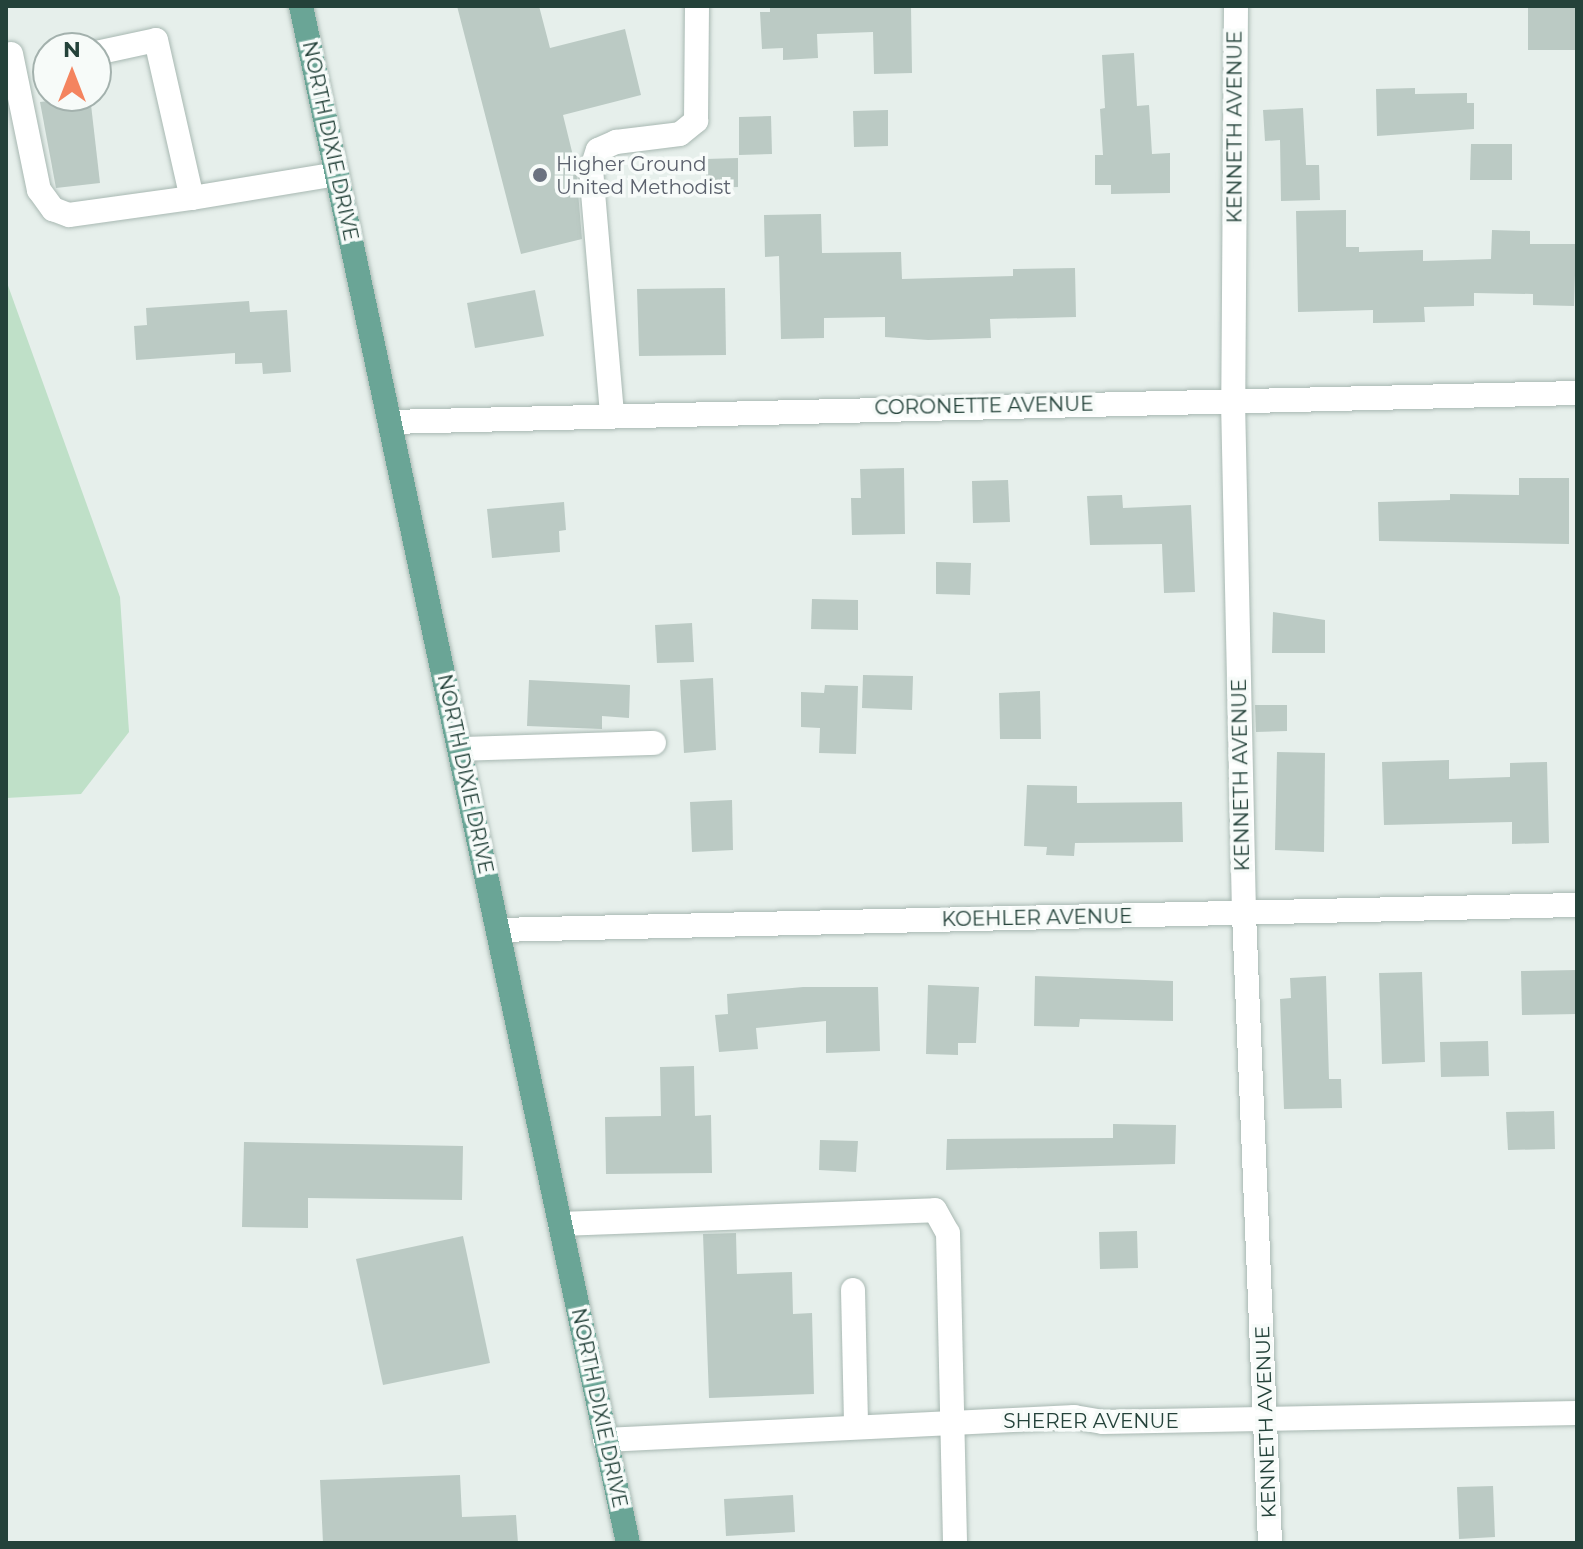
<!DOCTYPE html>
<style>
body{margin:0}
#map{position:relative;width:1583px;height:1549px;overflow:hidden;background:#e6efeb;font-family:Montserrat,sans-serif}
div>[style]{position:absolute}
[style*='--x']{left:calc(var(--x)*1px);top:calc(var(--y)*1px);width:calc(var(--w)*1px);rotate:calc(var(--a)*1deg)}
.green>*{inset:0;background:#bfe0c8}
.building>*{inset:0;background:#bbcac4}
.roads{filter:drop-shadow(0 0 2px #a8b8b2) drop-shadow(0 0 2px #a8b8b2)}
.minor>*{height:24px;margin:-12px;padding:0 12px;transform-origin:12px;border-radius:12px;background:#fff}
.major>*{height:24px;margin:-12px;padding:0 12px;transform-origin:12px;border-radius:12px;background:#6aa596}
.dots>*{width:22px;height:22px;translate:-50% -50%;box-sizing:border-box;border:4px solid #f7fbf9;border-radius:50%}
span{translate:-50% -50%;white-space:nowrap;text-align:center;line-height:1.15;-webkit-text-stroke:7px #f7fbf9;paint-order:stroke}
.street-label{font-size:20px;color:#24423a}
.worship-label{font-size:20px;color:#5b616d}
.left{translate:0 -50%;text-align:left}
.frame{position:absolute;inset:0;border:8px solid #24423a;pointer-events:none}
.north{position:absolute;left:32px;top:32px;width:80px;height:80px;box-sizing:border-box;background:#f7fbf9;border:2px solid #a3b1ad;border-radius:50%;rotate:0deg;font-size:22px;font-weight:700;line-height:32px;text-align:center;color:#24423a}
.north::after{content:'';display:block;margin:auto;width:28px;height:36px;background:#f4845f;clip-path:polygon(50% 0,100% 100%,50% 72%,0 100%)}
</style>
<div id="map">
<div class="green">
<div style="clip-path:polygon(6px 280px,120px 597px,129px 732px,81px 794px,6px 798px)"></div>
</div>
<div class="building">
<div style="clip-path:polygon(457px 6px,539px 6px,550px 48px,625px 29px,641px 95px,563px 115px,576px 168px,582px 239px,521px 254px)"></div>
<div style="clip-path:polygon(770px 6px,911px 6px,912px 73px,874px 74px,873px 32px,817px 34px,818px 58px,783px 60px,783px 48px,762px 49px,760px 12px,770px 12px)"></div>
<div style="clip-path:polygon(1528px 6px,1576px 6px,1576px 50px,1528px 50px)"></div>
<div style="clip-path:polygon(1134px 53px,1137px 106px,1149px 105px,1152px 154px,1170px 153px,1170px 193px,1111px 194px,1111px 185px,1095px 185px,1095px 155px,1103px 155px,1100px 109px,1105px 108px,1102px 55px)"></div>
<div style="clip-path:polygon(1415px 88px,1415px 94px,1467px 93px,1467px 103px,1474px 103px,1474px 129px,1377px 136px,1376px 89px)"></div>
<div style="clip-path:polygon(90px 96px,100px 183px,56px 188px,40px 102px)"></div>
<div style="clip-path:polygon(1303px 108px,1306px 165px,1319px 165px,1320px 200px,1281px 201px,1280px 140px,1265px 141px,1263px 110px)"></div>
<div style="clip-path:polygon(888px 110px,888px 146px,854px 147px,853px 111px)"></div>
<div style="clip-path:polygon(771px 116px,772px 154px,739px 155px,739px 117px)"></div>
<div style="clip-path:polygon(1471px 144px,1512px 144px,1512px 180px,1470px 180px)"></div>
<div style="clip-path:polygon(738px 158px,738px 187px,706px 188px,706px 159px)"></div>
<div style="clip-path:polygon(1346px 210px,1346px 247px,1359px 247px,1359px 252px,1423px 250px,1423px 261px,1491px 259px,1492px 230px,1530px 231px,1530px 244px,1576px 244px,1574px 306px,1533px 305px,1533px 294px,1474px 293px,1474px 306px,1424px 307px,1425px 322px,1373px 323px,1373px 310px,1298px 312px,1296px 211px)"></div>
<div style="clip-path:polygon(821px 214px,822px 253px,901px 252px,902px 279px,1013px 276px,1013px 269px,1075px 268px,1076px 317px,990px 319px,991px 338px,928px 340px,885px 337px,885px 317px,824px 318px,824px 338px,781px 339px,779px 256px,765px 257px,764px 215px)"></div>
<div style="clip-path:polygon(725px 288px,726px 355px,639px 356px,637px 289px)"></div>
<div style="clip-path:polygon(535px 290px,544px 336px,475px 348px,467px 303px)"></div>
<div style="clip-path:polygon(249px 301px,250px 312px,287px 310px,291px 372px,263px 374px,262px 363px,235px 364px,235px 353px,136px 360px,134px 326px,147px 325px,146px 308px)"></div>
<div style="clip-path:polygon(904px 468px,905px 534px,852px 535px,851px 498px,861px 498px,860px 469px)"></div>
<div style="clip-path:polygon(1519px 478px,1569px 478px,1569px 544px,1379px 541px,1378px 502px,1450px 500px,1450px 494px,1519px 495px)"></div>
<div style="clip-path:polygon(1008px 480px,1010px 522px,973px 523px,972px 481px)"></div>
<div style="clip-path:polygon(1122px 495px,1123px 508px,1191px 505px,1195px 592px,1164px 593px,1162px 544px,1090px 545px,1087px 496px)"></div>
<div style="clip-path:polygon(564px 502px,566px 530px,559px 531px,560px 552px,492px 558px,487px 509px)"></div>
<div style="clip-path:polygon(936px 562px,971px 563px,970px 595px,936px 594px)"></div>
<div style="clip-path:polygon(812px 599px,858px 600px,858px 630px,811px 629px)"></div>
<div style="clip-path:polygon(1273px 612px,1325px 620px,1325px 653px,1272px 653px)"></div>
<div style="clip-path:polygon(692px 623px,694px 662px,657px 663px,655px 625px)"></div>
<div style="clip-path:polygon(863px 675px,913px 676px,912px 710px,862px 708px)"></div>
<div style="clip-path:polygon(713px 678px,716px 750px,684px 753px,680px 680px)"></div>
<div style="clip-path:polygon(529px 680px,630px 685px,629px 718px,602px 716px,602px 729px,527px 726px)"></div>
<div style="clip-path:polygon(825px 685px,858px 686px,856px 754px,819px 753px,820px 728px,801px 727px,801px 692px,824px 693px)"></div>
<div style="clip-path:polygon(1040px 691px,1041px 739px,1000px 739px,999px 693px)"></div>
<div style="clip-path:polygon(1255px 705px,1287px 705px,1287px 731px,1256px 732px)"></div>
<div style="clip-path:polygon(1277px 752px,1325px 753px,1324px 852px,1275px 850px)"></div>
<div style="clip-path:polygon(1449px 760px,1449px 779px,1510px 777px,1510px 763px,1547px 762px,1549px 843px,1512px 844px,1512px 822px,1384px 825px,1382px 762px)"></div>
<div style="clip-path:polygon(1027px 785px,1077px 786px,1077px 803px,1182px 802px,1183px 842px,1075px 843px,1074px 856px,1046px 855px,1047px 847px,1024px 846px)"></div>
<div style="clip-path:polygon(732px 800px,733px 850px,692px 852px,690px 802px)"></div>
<div style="clip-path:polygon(1577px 970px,1577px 1014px,1522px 1015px,1521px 971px)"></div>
<div style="clip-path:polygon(1422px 972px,1425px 1062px,1382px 1064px,1379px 973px)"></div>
<div style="clip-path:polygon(1035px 976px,1173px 981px,1173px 1021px,1080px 1019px,1079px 1027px,1034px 1026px)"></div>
<div style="clip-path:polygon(1326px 976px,1329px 1079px,1341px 1079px,1342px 1108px,1284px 1109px,1280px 999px,1291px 998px,1290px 978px)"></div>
<div style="clip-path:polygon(928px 985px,979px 987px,976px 1043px,958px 1043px,958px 1055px,926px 1054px)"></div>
<div style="clip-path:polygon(803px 987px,878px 987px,880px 1051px,826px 1053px,826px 1021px,756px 1028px,758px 1049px,719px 1052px,715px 1015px,728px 1014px,727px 994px)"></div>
<div style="clip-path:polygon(1488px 1041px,1489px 1076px,1441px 1077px,1440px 1042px)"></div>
<div style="clip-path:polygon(694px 1066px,695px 1116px,711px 1115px,712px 1173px,606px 1174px,605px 1117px,661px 1116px,660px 1067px)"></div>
<div style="clip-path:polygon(1554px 1111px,1555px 1149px,1508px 1150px,1506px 1112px)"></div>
<div style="clip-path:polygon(1113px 1124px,1176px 1125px,1175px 1164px,946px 1170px,947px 1139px,1113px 1138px)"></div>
<div style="clip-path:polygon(820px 1140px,858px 1141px,856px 1172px,819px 1170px)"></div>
<div style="clip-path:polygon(244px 1142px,463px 1146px,462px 1200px,308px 1198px,308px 1228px,242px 1227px)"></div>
<div style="clip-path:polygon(1137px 1231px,1138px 1268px,1100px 1269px,1099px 1232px)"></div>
<div style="clip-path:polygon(736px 1233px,737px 1274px,792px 1272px,793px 1314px,812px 1313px,814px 1394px,709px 1398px,703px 1234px)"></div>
<div style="clip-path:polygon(463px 1236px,490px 1363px,383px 1385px,356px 1259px)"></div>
<div style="clip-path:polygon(460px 1475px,462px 1517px,516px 1515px,518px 1543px,323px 1543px,320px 1480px)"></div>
<div style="clip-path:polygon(1493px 1486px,1495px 1537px,1459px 1539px,1457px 1487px)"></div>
<div style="clip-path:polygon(793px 1495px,795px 1532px,726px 1536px,724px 1499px)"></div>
</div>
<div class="roads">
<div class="minor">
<div style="--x:1236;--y:6;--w:395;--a:90.4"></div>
<div style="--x:1233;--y:401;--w:513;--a:88.77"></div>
<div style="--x:1244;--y:914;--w:630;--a:87.63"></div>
<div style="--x:96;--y:53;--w:61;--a:-12.2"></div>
<div style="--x:156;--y:40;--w:162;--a:77.2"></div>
<div style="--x:192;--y:198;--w:147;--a:-9.4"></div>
<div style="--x:11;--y:54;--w:139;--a:78.4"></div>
<div style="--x:39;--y:190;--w:24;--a:54"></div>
<div style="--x:53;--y:209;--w:17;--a:21"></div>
<div style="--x:69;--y:215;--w:124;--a:-7.9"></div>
<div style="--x:612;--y:414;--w:244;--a:-94.9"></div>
<div style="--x:591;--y:171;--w:22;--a:-72"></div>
<div style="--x:598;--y:150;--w:20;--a:-24"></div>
<div style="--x:616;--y:142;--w:64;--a:-7.1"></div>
<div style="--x:680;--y:134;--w:21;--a:-39"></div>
<div style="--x:696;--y:121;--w:115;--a:-89.5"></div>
<div style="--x:390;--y:422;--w:1187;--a:-1.4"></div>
<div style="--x:460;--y:749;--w:194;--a:-1.8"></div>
<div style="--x:498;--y:930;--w:1079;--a:-1.33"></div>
<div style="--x:560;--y:1224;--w:375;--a:-2.1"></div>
<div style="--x:935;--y:1210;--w:26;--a:61"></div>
<div style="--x:948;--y:1233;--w:310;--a:88.7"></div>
<div style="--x:853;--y:1290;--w:136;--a:88.7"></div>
<div style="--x:605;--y:1440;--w:470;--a:-2.8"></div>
<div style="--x:1074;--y:1417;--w:29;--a:10"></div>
<div style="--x:1103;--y:1422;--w:474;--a:-1.1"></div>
</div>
<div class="major">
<div style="--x:301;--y:6;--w:1571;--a:77.99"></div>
</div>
</div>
<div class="dots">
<div style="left:540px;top:175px;background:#6b7280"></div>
</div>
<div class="street-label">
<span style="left:1235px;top:127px;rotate:-90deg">KENNETH AVENUE</span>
<span style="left:330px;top:141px;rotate:78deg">NORTH DIXIE DRIVE</span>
<span style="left:984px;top:406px;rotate:-1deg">CORONETTE AVENUE</span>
<span style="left:465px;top:774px;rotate:78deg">NORTH DIXIE DRIVE</span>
<span style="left:1241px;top:775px;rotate:-91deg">KENNETH AVENUE</span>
<span style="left:1037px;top:918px;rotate:-1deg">KOEHLER AVENUE</span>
<span style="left:599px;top:1408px;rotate:78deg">NORTH DIXIE DRIVE</span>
<span style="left:1091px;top:1421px">SHERER AVENUE</span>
<span style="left:1266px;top:1422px;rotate:-92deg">KENNETH AVENUE</span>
</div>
<div class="worship-label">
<span class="left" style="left:556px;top:176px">Higher Ground<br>United Methodist</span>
</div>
<div class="frame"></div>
<div class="north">N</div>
</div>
